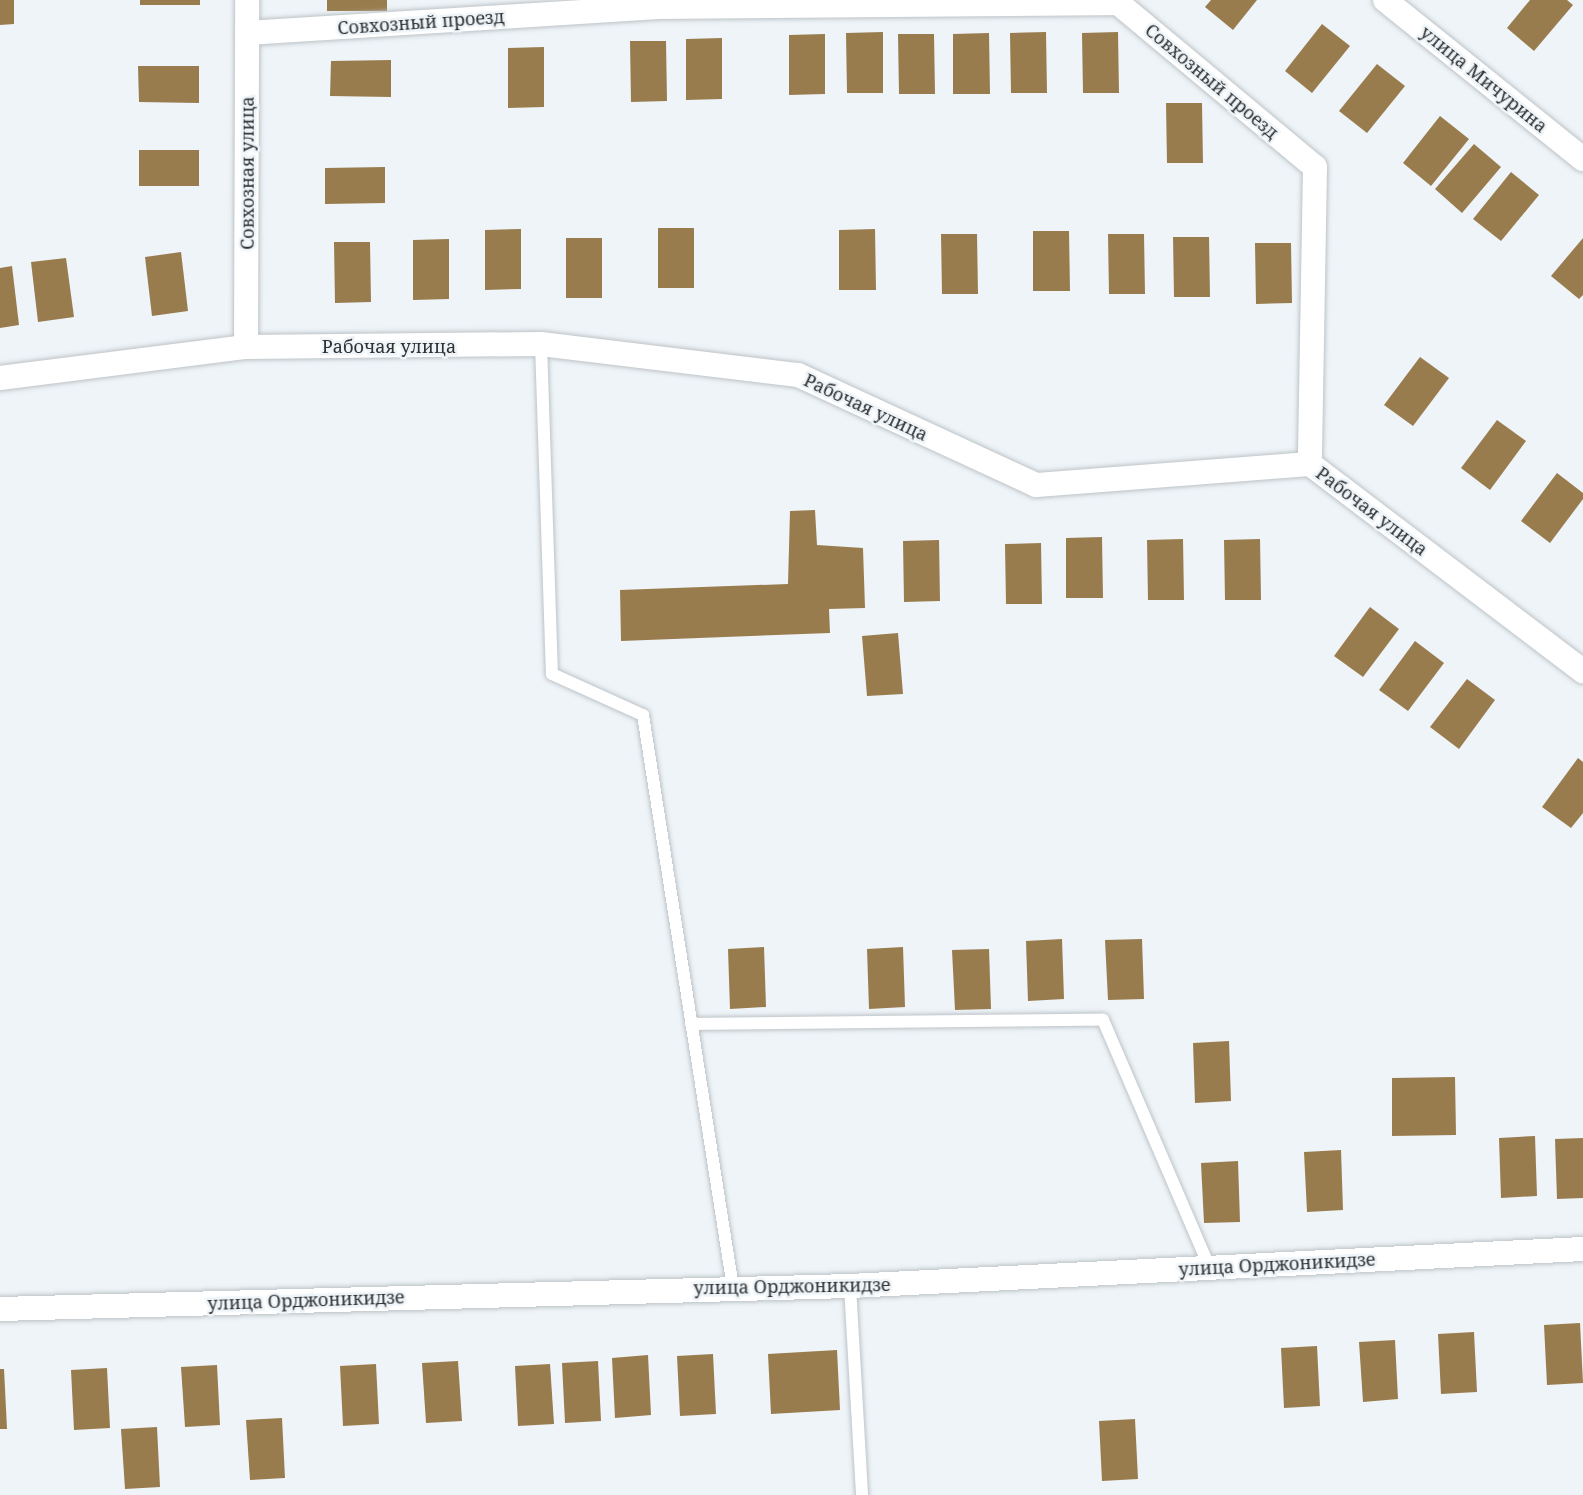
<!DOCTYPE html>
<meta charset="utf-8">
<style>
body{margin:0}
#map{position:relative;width:1583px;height:1495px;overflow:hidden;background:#eef4f8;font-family:"Noto Serif",serif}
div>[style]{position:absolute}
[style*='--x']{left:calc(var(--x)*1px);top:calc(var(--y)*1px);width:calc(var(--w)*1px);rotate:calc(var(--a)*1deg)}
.building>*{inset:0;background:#997c4e}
.roads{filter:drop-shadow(0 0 2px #bdc3c7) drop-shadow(0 0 2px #bdc3c7)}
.lane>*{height:12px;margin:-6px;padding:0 6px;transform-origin:6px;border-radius:6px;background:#fff}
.street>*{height:24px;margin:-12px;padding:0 12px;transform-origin:12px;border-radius:12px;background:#fff}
span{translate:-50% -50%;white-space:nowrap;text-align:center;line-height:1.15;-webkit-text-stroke:5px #eef4f8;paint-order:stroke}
.street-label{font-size:18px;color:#2f3133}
</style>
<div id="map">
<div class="building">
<div style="clip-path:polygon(0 0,14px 0,14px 24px,0 25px)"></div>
<div style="clip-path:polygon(140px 0,200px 0,200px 5px,140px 5px)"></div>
<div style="clip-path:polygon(327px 0,387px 0,387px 11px,327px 11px)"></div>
<div style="clip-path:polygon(1211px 0,1257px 0,1233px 30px,1205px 7px)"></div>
<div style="clip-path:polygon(1530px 0,1567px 0,1573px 5px,1534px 51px,1507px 28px)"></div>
<div style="clip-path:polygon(1322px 24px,1350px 46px,1312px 93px,1285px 71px)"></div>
<div style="clip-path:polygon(883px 32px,883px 93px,847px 93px,846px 33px)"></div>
<div style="clip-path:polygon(1046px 32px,1047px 93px,1011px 93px,1010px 33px)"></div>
<div style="clip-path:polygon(1118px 32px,1119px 93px,1083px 93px,1082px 33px)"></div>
<div style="clip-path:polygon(989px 33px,990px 94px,953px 94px,953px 34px)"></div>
<div style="clip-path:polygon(825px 34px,825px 94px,789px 95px,789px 35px)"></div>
<div style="clip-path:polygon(898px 34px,934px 34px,935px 94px,899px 94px)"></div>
<div style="clip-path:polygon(722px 38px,722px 99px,686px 100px,686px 39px)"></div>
<div style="clip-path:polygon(630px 41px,666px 41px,667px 101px,631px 102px)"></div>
<div style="clip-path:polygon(544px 47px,544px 107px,508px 108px,508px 48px)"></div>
<div style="clip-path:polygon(391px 60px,391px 97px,330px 96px,331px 61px)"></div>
<div style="clip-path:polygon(1377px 64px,1405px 86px,1367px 133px,1339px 111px)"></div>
<div style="clip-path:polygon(138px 66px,199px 66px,199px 103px,139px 102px)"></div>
<div style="clip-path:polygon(1166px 103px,1202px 103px,1203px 163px,1167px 163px)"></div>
<div style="clip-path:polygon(1440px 116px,1469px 139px,1431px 186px,1403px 163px)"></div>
<div style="clip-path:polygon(1474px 144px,1501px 167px,1462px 213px,1435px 189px)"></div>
<div style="clip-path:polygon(139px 150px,199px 150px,199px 186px,139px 186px)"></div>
<div style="clip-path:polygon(385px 167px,385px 203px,325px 204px,325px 168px)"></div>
<div style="clip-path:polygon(1511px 172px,1539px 195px,1501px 241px,1473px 219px)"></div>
<div style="clip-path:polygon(658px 228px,694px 228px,694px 288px,658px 288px)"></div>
<div style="clip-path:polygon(521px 229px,521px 289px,485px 290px,485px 230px)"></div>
<div style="clip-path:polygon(875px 229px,876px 290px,839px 290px,839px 230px)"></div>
<div style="clip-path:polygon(1033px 231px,1069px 231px,1070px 291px,1033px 291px)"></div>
<div style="clip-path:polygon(941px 234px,977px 234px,978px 294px,942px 294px)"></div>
<div style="clip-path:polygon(1108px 234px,1144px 234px,1145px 294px,1109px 294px)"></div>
<div style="clip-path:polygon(1173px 237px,1209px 237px,1210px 297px,1174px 297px)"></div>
<div style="clip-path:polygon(566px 238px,602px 238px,602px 298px,566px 298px)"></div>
<div style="clip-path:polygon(1583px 238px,1583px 295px,1579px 299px,1551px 276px)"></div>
<div style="clip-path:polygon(449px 239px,449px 299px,413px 300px,413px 240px)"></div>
<div style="clip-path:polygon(334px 242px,370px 242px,371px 302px,335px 303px)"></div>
<div style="clip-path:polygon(1255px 243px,1291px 243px,1292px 303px,1256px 304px)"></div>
<div style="clip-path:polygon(181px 252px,188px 311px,152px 316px,145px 257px)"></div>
<div style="clip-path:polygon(66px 258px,74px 317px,38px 322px,31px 262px)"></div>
<div style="clip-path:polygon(12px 266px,19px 325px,0 328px,0 268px)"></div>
<div style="clip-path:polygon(1420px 357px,1449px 378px,1413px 426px,1384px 405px)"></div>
<div style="clip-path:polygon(1497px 420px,1526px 441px,1490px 490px,1461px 468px)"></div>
<div style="clip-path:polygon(1557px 473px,1583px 493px,1583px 499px,1550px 543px,1521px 521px)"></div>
<div style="clip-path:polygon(815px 510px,817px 545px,863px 548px,865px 608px,829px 609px,830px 633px,621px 641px,620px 590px,788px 584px,790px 511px)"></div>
<div style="clip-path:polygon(1102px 537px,1103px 598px,1066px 598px,1066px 538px)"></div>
<div style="clip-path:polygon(1183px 539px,1184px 600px,1148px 600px,1147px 540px)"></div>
<div style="clip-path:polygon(1260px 539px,1261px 600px,1225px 600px,1224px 540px)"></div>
<div style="clip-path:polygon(939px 540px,940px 601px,904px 602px,903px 541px)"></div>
<div style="clip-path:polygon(1041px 543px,1042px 604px,1006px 604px,1005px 544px)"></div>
<div style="clip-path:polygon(1370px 607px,1399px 629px,1363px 677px,1334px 656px)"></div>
<div style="clip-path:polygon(898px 633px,903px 694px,867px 696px,862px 636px)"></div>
<div style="clip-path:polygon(1415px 641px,1444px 663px,1408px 711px,1379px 690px)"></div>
<div style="clip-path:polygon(1467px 679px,1495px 700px,1459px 749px,1430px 727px)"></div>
<div style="clip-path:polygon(1578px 758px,1583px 762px,1583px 813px,1571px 828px,1542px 807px)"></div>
<div style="clip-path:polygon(1062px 939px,1064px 999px,1028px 1001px,1026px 941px)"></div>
<div style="clip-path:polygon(1142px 939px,1144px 999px,1108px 1000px,1105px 940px)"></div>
<div style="clip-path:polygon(764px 947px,766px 1007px,730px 1009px,728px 949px)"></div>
<div style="clip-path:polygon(903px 947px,905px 1007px,869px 1009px,867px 949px)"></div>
<div style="clip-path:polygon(989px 949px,991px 1009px,955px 1010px,952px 950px)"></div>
<div style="clip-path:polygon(1229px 1041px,1231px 1101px,1195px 1103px,1193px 1043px)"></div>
<div style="clip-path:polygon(1455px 1077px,1456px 1135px,1392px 1136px,1392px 1078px)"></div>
<div style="clip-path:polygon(1535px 1136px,1537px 1196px,1501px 1198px,1499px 1138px)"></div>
<div style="clip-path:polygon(1583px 1138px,1583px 1198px,1557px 1199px,1555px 1139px)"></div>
<div style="clip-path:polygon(1341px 1150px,1343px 1210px,1307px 1212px,1304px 1152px)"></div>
<div style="clip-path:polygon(1238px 1161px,1240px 1222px,1204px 1223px,1201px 1163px)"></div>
<div style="clip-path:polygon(1580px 1323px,1583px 1383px,1547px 1385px,1544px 1325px)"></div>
<div style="clip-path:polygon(1474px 1332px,1477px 1392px,1441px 1394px,1438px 1334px)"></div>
<div style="clip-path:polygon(1395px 1340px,1398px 1399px,1363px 1402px,1359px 1342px)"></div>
<div style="clip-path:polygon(1317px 1346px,1320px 1406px,1284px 1408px,1281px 1348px)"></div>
<div style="clip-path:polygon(837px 1350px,840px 1410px,771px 1414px,768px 1354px)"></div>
<div style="clip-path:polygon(713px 1354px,716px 1414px,680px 1416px,677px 1356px)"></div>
<div style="clip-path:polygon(648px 1355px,651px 1415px,615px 1418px,612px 1358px)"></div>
<div style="clip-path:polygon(458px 1361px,462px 1421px,426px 1423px,422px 1363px)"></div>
<div style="clip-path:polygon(598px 1361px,601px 1421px,565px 1423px,562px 1363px)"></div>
<div style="clip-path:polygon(376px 1364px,379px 1424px,343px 1426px,340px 1366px)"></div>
<div style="clip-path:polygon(550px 1364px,554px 1424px,518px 1426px,515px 1366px)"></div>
<div style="clip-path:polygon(217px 1365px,220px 1425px,185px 1427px,181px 1367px)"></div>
<div style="clip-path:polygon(107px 1368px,110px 1428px,74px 1430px,71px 1370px)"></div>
<div style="clip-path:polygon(0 1369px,4px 1369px,7px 1429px,0 1429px)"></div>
<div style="clip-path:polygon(282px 1418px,285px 1478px,250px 1480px,246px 1420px)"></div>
<div style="clip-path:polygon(1135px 1419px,1138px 1479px,1102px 1481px,1099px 1421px)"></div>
<div style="clip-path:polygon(157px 1427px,160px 1487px,125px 1489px,121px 1429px)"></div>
</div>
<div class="roads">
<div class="lane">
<div style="--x:541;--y:344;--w:330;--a:88.1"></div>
<div style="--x:552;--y:674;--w:100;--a:24.3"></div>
<div style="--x:643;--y:715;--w:580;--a:81.07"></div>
<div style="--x:691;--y:1024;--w:412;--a:-0.6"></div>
<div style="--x:1103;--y:1020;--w:270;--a:66.7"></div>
<div style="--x:850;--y:1286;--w:209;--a:86.7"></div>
</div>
<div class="street">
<div style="--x:1385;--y:0;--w:254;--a:38.8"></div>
<div style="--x:247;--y:33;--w:420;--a:-3.6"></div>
<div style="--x:666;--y:7;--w:452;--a:-0.5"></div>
<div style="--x:1118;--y:3;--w:256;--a:39.8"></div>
<div style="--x:1315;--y:167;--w:297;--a:91"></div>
<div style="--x:246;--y:347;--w:347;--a:-89.8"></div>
<div style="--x:0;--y:378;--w:248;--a:-7.2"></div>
<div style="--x:246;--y:347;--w:295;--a:-0.6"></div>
<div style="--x:541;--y:344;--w:259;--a:6.9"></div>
<div style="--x:798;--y:375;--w:262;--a:24.8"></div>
<div style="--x:1036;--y:485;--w:275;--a:-4.4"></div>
<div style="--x:1310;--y:464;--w:343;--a:37.2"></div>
<div style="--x:0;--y:1309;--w:850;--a:-1.55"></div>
<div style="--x:850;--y:1286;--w:734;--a:-2.89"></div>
</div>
</div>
<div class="street-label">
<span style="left:421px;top:22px;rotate:-4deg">Совхозный проезд</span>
<span style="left:1484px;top:79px;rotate:39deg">улица Мичурина</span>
<span style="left:1212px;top:81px;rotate:40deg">Совхозный проезд</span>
<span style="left:247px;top:173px;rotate:-90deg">Совхозная улица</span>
<span style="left:389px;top:346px">Рабочая улица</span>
<span style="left:866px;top:407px;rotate:25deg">Рабочая улица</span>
<span style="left:1372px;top:511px;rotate:37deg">Рабочая улица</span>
<span style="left:1277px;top:1264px;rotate:-3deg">улица Орджоникидзе</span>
<span style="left:792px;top:1286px;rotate:-1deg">улица Орджоникидзе</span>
<span style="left:306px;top:1300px;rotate:-2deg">улица Орджоникидзе</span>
</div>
</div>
